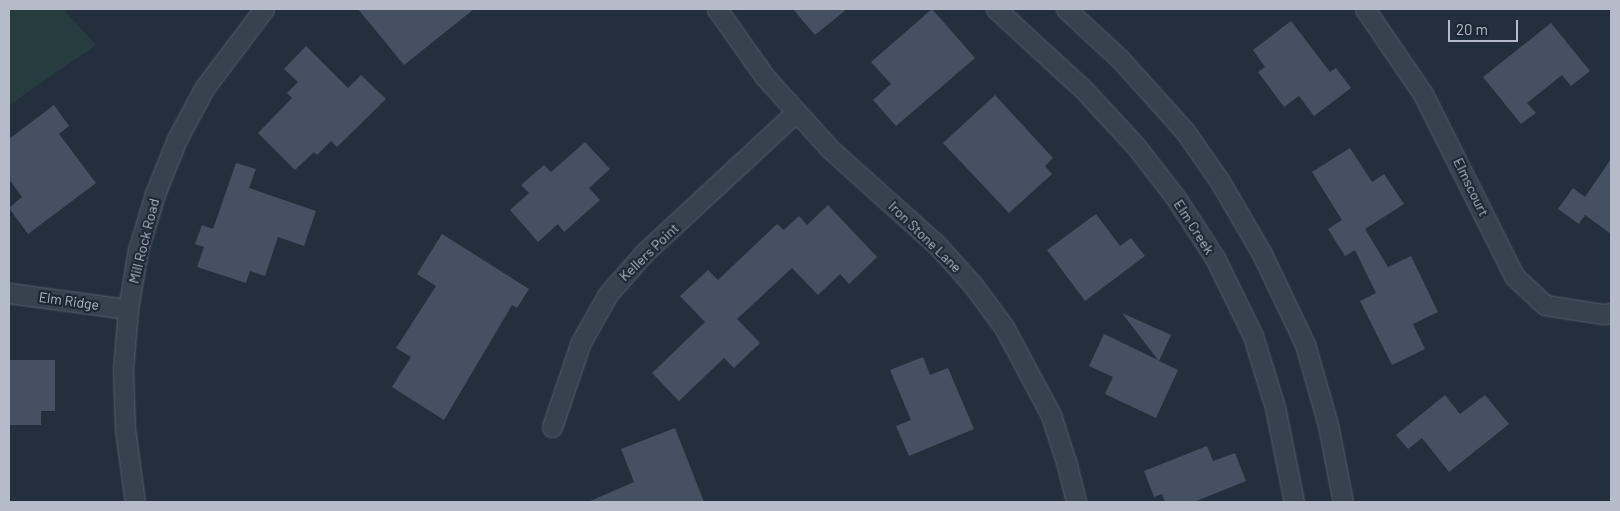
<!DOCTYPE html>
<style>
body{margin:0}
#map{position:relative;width:1620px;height:511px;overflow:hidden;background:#242f3e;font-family:Barlow,sans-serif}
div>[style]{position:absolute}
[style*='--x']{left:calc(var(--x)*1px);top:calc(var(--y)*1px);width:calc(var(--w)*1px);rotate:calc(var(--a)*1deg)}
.green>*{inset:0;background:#263c3f}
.building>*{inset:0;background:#455162}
.roads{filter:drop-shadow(0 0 1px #565f6c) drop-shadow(0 0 1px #565f6c)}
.street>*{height:19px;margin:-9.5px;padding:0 9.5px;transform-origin:9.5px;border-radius:9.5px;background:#38414e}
span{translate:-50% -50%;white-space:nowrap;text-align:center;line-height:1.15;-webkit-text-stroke:4.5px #1d2633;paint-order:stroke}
.street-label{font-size:14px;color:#b4bcc9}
.frame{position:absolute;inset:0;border:10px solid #b4bcc9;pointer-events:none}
.scale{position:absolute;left:1448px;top:20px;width:70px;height:22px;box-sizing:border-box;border:2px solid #b4bcc9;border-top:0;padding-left:6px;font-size:15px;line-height:18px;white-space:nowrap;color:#b4bcc9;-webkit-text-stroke:4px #1d2633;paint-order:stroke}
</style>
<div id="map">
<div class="green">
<div style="clip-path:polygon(9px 9px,63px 9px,96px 45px,9px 105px)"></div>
</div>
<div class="building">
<div style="clip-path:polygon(358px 9px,474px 9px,404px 65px)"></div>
<div style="clip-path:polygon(793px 9px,847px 9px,815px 35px)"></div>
<div style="clip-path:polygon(932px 9px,975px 58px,896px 126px,873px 100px,891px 84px,871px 62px)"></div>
<div style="clip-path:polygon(1291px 21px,1330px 72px,1336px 68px,1351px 88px,1314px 116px,1299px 96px,1284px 107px,1258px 72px,1265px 67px,1253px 50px)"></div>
<div style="clip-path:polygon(1551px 23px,1590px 71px,1571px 86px,1562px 75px,1527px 103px,1536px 113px,1521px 124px,1483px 77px)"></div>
<div style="clip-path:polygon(306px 46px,348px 88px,361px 75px,386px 99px,337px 147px,331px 141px,317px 155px,314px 152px,295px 170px,258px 133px,292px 98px,287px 93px,298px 82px,284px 69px)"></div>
<div style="clip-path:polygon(995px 95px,1053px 158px,1045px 166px,1052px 174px,1009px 213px,943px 143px)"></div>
<div style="clip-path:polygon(54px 105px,69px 126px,59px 134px,96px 183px,28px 234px,9px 208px,22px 197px,9px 179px,9px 139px)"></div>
<div style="clip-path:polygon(585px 142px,610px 169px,589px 188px,600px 200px,564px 232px,558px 224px,538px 242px,510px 210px,529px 193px,521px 185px,544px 165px,551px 172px)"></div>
<div style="clip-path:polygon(1350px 148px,1372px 182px,1384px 174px,1404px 204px,1365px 229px,1388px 267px,1411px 256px,1438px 312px,1413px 324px,1425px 349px,1392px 365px,1360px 301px,1376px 293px,1355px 250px,1345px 256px,1328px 229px,1342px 220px,1312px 172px)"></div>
<div style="clip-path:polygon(1611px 159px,1611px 234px,1585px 215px,1579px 224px,1558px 209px,1573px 188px,1585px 197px)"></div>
<div style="clip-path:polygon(236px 163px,256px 169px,249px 188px,316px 211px,304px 246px,278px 237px,265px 276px,250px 271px,246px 283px,197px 267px,204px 247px,195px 244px,202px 225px,213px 229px)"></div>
<div style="clip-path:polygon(828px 205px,877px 257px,849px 284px,840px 274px,818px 295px,792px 268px,737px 319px,760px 343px,734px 368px,724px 358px,679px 401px,652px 373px,705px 322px,680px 296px,708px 270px,718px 280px,777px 224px,784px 230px,799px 216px,807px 225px)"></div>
<div style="clip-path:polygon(1096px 214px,1120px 246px,1131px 238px,1145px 256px,1085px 301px,1047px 250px)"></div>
<div style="clip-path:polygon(442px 234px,529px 289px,517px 308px,512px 305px,444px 420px,392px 387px,411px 357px,396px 348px,436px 286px,417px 274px)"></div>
<div style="clip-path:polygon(1122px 313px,1171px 335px,1159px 361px,1178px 370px,1156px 418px,1105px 394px,1113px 377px,1089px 366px,1104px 334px,1158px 360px)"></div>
<div style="clip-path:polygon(923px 357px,930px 375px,948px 368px,974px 429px,909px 456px,896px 426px,911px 420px,890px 370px)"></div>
<div style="clip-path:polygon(9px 360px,55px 360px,55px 411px,41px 411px,41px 425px,9px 425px)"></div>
<div style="clip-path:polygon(1445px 395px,1460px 414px,1485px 395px,1509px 424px,1449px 472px,1422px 438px,1408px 449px,1396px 435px)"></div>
<div style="clip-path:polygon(675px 428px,704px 502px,588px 502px,634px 482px,621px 449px)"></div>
<div style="clip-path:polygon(1207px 446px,1213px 461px,1235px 453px,1246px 481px,1194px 502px,1165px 502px,1162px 494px,1154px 497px,1144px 471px)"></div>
</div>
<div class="roads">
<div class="street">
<div style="--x:717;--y:9;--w:83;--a:54.8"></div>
<div style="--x:765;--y:77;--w:97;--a:47.9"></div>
<div style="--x:830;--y:149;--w:144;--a:41.9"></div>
<div style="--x:937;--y:245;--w:54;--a:48"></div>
<div style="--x:973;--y:285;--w:52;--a:53.6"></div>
<div style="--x:1004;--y:327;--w:100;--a:61.9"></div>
<div style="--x:1051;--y:415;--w:52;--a:72.3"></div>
<div style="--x:1067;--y:465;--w:38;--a:76"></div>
<div style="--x:996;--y:9;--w:120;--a:42.6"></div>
<div style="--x:1084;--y:90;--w:75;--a:47.2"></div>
<div style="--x:1135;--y:145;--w:67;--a:52.3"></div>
<div style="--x:1176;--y:198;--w:72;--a:57"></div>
<div style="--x:1215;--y:258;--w:87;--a:64"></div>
<div style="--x:1253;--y:336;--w:74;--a:72.8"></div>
<div style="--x:1275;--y:407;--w:97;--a:78.7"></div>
<div style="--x:1066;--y:9;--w:74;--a:42.8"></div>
<div style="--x:1120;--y:59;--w:96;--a:48"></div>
<div style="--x:1184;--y:130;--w:61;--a:55"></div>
<div style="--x:1219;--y:180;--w:86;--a:59.8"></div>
<div style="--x:1262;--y:254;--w:100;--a:64.5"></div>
<div style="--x:1305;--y:344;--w:84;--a:74.1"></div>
<div style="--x:1328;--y:425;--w:78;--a:79"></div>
<div style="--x:1365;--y:9;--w:103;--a:55.7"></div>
<div style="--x:1423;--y:94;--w:203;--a:63.4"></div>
<div style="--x:1514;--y:276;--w:42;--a:43.1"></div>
<div style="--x:1545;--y:305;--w:59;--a:8.8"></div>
<div style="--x:1603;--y:314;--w:8;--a:-7"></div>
<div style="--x:9;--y:293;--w:120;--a:7.7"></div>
<div style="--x:552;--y:427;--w:90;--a:-71.2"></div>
<div style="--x:581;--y:342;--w:55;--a:-60.6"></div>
<div style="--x:608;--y:294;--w:56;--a:-48.6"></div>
<div style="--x:645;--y:252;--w:206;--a:-42.8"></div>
<div style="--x:135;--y:502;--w:74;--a:-97.8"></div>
<div style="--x:125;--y:429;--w:59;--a:-91.9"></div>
<div style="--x:123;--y:370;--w:61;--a:-85.3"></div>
<div style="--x:128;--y:309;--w:60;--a:-80.4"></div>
<div style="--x:138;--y:250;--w:59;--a:-73.1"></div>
<div style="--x:155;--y:194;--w:59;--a:-68.2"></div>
<div style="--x:177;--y:139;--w:59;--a:-61.7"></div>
<div style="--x:205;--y:87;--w:98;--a:-52.9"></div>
</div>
</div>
<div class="street-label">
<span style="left:1471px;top:187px;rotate:64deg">Elmscourt</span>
<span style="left:1194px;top:227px;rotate:57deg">Elm Creek</span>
<span style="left:925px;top:237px;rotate:44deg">Iron Stone Lane</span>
<span style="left:144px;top:241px;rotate:-76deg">Mill Rock Road</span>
<span style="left:649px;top:252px;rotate:-44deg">Kellers Point</span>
<span style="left:69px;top:301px;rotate:8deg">Elm Ridge</span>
</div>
<div class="frame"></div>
<div class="scale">20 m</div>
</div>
